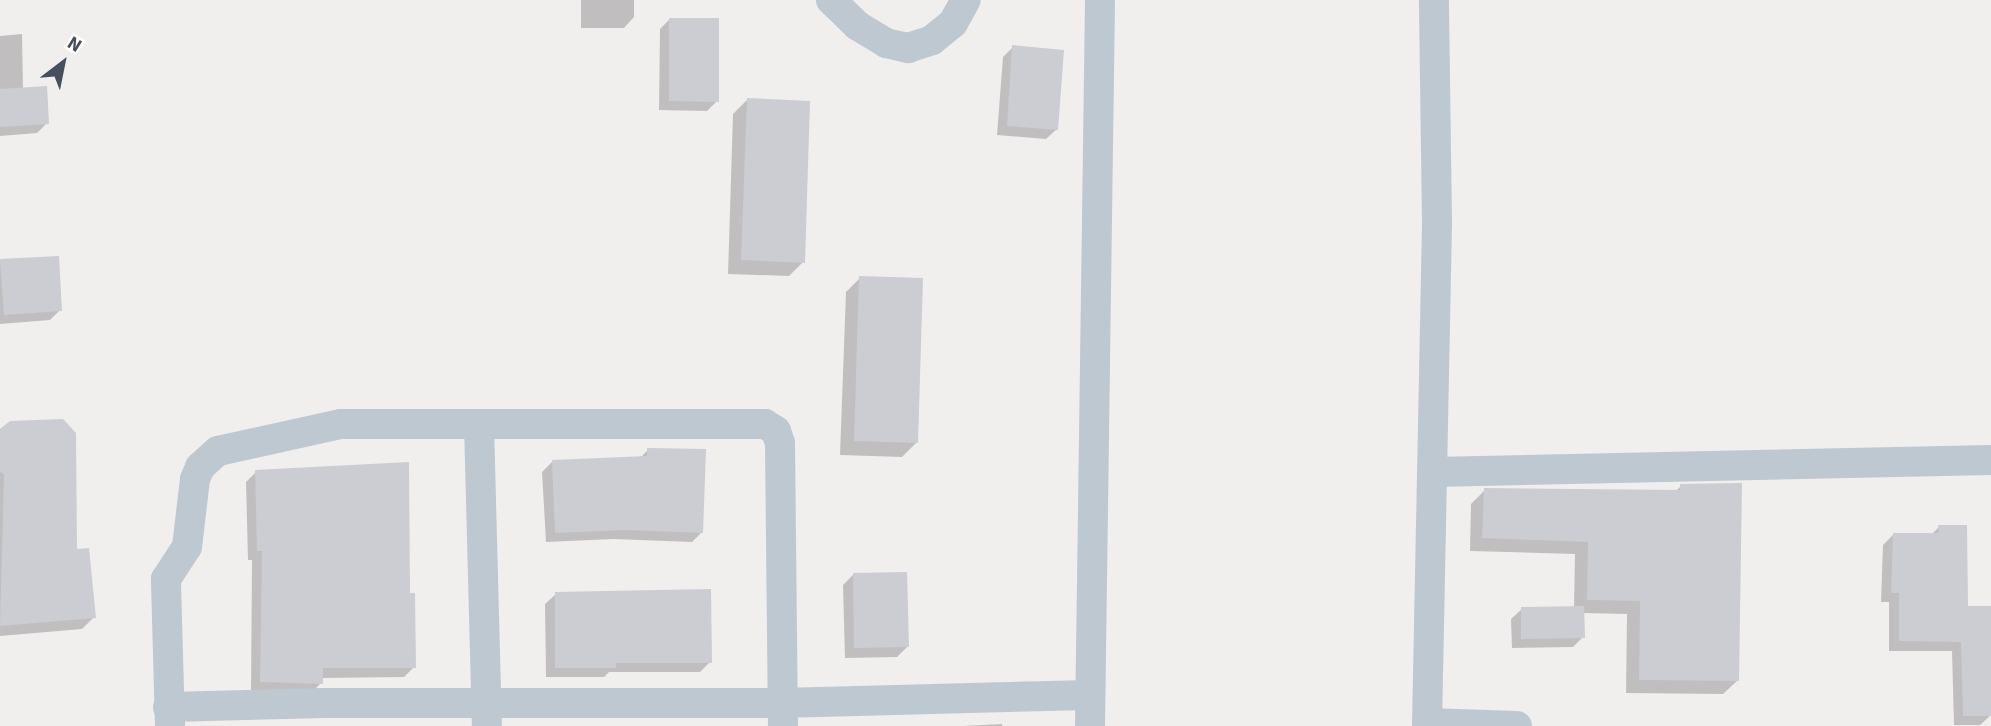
<!DOCTYPE html>
<style>
body{margin:0}
#map{position:relative;width:1991px;height:726px;overflow:hidden;background:#f1eeee;font-family:"Source Sans 3",sans-serif}
div>[style]{position:absolute}
[style*='--x']{left:calc(var(--x)*1px);top:calc(var(--y)*1px);width:calc(var(--w)*1px);rotate:calc(var(--a)*1deg)}
.shadow>*{inset:0;background:#0003}
.building>*{inset:0;background:#cbcdd3}
.street>*{height:30px;margin:-15px;padding:0 15px;transform-origin:15px;border-radius:15px;background:#bec8d1}
span{translate:-50% -50%;white-space:nowrap;text-align:center;line-height:1.15;-webkit-text-stroke:5px #fff;paint-order:stroke}
.north{position:absolute;left:28px;top:28px;width:70px;height:70px;-webkit-text-stroke:5px #fff;paint-order:stroke;rotate:32deg;font-size:19px;font-weight:700;line-height:28px;text-align:center;color:#46505c}
.north::after{content:'';display:block;margin:auto;width:24px;height:32px;background:#46505c;clip-path:polygon(50% 0,100% 100%,50% 72%,0 100%)}
</style>
<div id="map">
<div class="shadow">
<div style="clip-path:polygon(581px 0,634px 0,634px 17px,624px 28px,581px 28px)"></div>
<div style="clip-path:polygon(670px 19px,717px 101px,707px 111px,659px 110px,660px 29px)"></div>
<div style="clip-path:polygon(22px 34px,23px 89px,47px 123px,37px 133px,0 136px,0 36px)"></div>
<div style="clip-path:polygon(1013px 47px,1057px 129px,1046px 139px,997px 135px,1003px 57px)"></div>
<div style="clip-path:polygon(747px 100px,803px 262px,789px 276px,728px 274px,733px 114px)"></div>
<div style="clip-path:polygon(57px 257px,60px 310px,50px 320px,0 324px,0 261px)"></div>
<div style="clip-path:polygon(860px 278px,916px 443px,902px 457px,840px 455px,846px 292px)"></div>
<div style="clip-path:polygon(0 433px,75px 551px,94px 617px,82px 629px,0 636px)"></div>
<div style="clip-path:polygon(648px 450px,702px 532px,692px 542px,613px 539px,546px 542px,542px 472px,552px 462px,640px 458px)"></div>
<div style="clip-path:polygon(256px 472px,408px 595px,414px 667px,404px 677px,321px 678px,321px 683px,311px 693px,251px 692px,252px 560px,248px 560px,246px 482px)"></div>
<div style="clip-path:polygon(1681px 486px,1737px 681px,1723px 694px,1626px 693px,1627px 614px,1582px 613px,1583px 637px,1573px 647px,1512px 648px,1511px 619px,1522px 609px,1574px 608px,1575px 554px,1470px 551px,1471px 504px,1485px 490px,1675px 492px)"></div>
<div style="clip-path:polygon(1939px 527px,1967px 607px,1991px 607px,1991px 715px,1980px 725px,1954px 725px,1952px 651px,1889px 651px,1889px 602px,1881px 602px,1883px 545px,1893px 535px,1931px 535px)"></div>
<div style="clip-path:polygon(853px 575px,907px 647px,897px 657px,845px 658px,843px 585px)"></div>
<div style="clip-path:polygon(556px 594px,710px 662px,700px 672px,609px 672px,604px 677px,546px 677px,545px 604px)"></div>
<div style="clip-path:polygon(1002px 724px,1002px 726px,963px 726px)"></div>
</div>
<div class="building">
<div style="clip-path:polygon(669px 18px,719px 18px,719px 102px,669px 101px)"></div>
<div style="clip-path:polygon(1012px 45px,1064px 50px,1058px 130px,1007px 126px)"></div>
<div style="clip-path:polygon(47px 86px,49px 124px,0 127px,0 89px)"></div>
<div style="clip-path:polygon(747px 98px,810px 101px,805px 263px,741px 260px)"></div>
<div style="clip-path:polygon(59px 256px,62px 311px,4px 315px,0 259px)"></div>
<div style="clip-path:polygon(859px 276px,923px 278px,918px 443px,854px 441px)"></div>
<div style="clip-path:polygon(63px 419px,76px 433px,77px 549px,89px 548px,96px 618px,0 626px,4px 474px,0 472px,0 429px,10px 421px)"></div>
<div style="clip-path:polygon(647px 448px,706px 449px,703px 533px,624px 530px,555px 533px,552px 460px,647px 456px)"></div>
<div style="clip-path:polygon(409px 462px,410px 593px,415px 593px,416px 668px,323px 668px,323px 684px,260px 682px,262px 551px,257px 551px,255px 470px)"></div>
<div style="clip-path:polygon(1742px 483px,1739px 681px,1639px 680px,1640px 601px,1587px 600px,1588px 542px,1482px 538px,1484px 488px,1680px 490px,1680px 484px)"></div>
<div style="clip-path:polygon(1938px 525px,1967px 525px,1968px 606px,1991px 606px,1991px 716px,1963px 716px,1961px 642px,1899px 641px,1899px 593px,1891px 593px,1893px 533px,1939px 533px)"></div>
<div style="clip-path:polygon(907px 572px,909px 647px,854px 648px,853px 573px)"></div>
<div style="clip-path:polygon(711px 589px,712px 663px,616px 663px,616px 668px,555px 668px,555px 592px)"></div>
<div style="clip-path:polygon(1584px 606px,1585px 638px,1521px 639px,1521px 607px)"></div>
</div>
<div class="street">
<div style="--x:831;--y:0;--w:37;--a:44"></div>
<div style="--x:858;--y:26;--w:33;--a:31"></div>
<div style="--x:886;--y:43;--w:23;--a:13"></div>
<div style="--x:908;--y:48;--w:25;--a:-18"></div>
<div style="--x:932;--y:40;--w:27;--a:-39"></div>
<div style="--x:953;--y:23;--w:26;--a:-61"></div>
<div style="--x:479;--y:424;--w:302;--a:88.5"></div>
<div style="--x:1433;--y:472;--w:558;--a:-1.23"></div>
<div style="--x:168;--y:707;--w:156;--a:-1.5"></div>
<div style="--x:324;--y:703;--w:457;--a:0"></div>
<div style="--x:781;--y:703;--w:309;--a:-1.5"></div>
<div style="--x:1427;--y:723;--w:90;--a:1.9"></div>
<div style="--x:170;--y:726;--w:147;--a:-91.6"></div>
<div style="--x:166;--y:579;--w:38;--a:-57"></div>
<div style="--x:187;--y:547;--w:68;--a:-83.3"></div>
<div style="--x:195;--y:479;--w:13;--a:-67"></div>
<div style="--x:200;--y:467;--w:24;--a:-42"></div>
<div style="--x:218;--y:451;--w:126;--a:-12.4"></div>
<div style="--x:341;--y:424;--w:424;--a:0"></div>
<div style="--x:765;--y:424;--w:13;--a:32"></div>
<div style="--x:776;--y:431;--w:13;--a:72"></div>
<div style="--x:780;--y:443;--w:283;--a:89.4"></div>
<div style="--x:1090;--y:726;--w:726;--a:-89.21"></div>
<div style="--x:1427;--y:726;--w:504;--a:-88.86"></div>
<div style="--x:1437;--y:222;--w:222;--a:-90.8"></div>
</div>
<div class="north">N</div>
</div>
